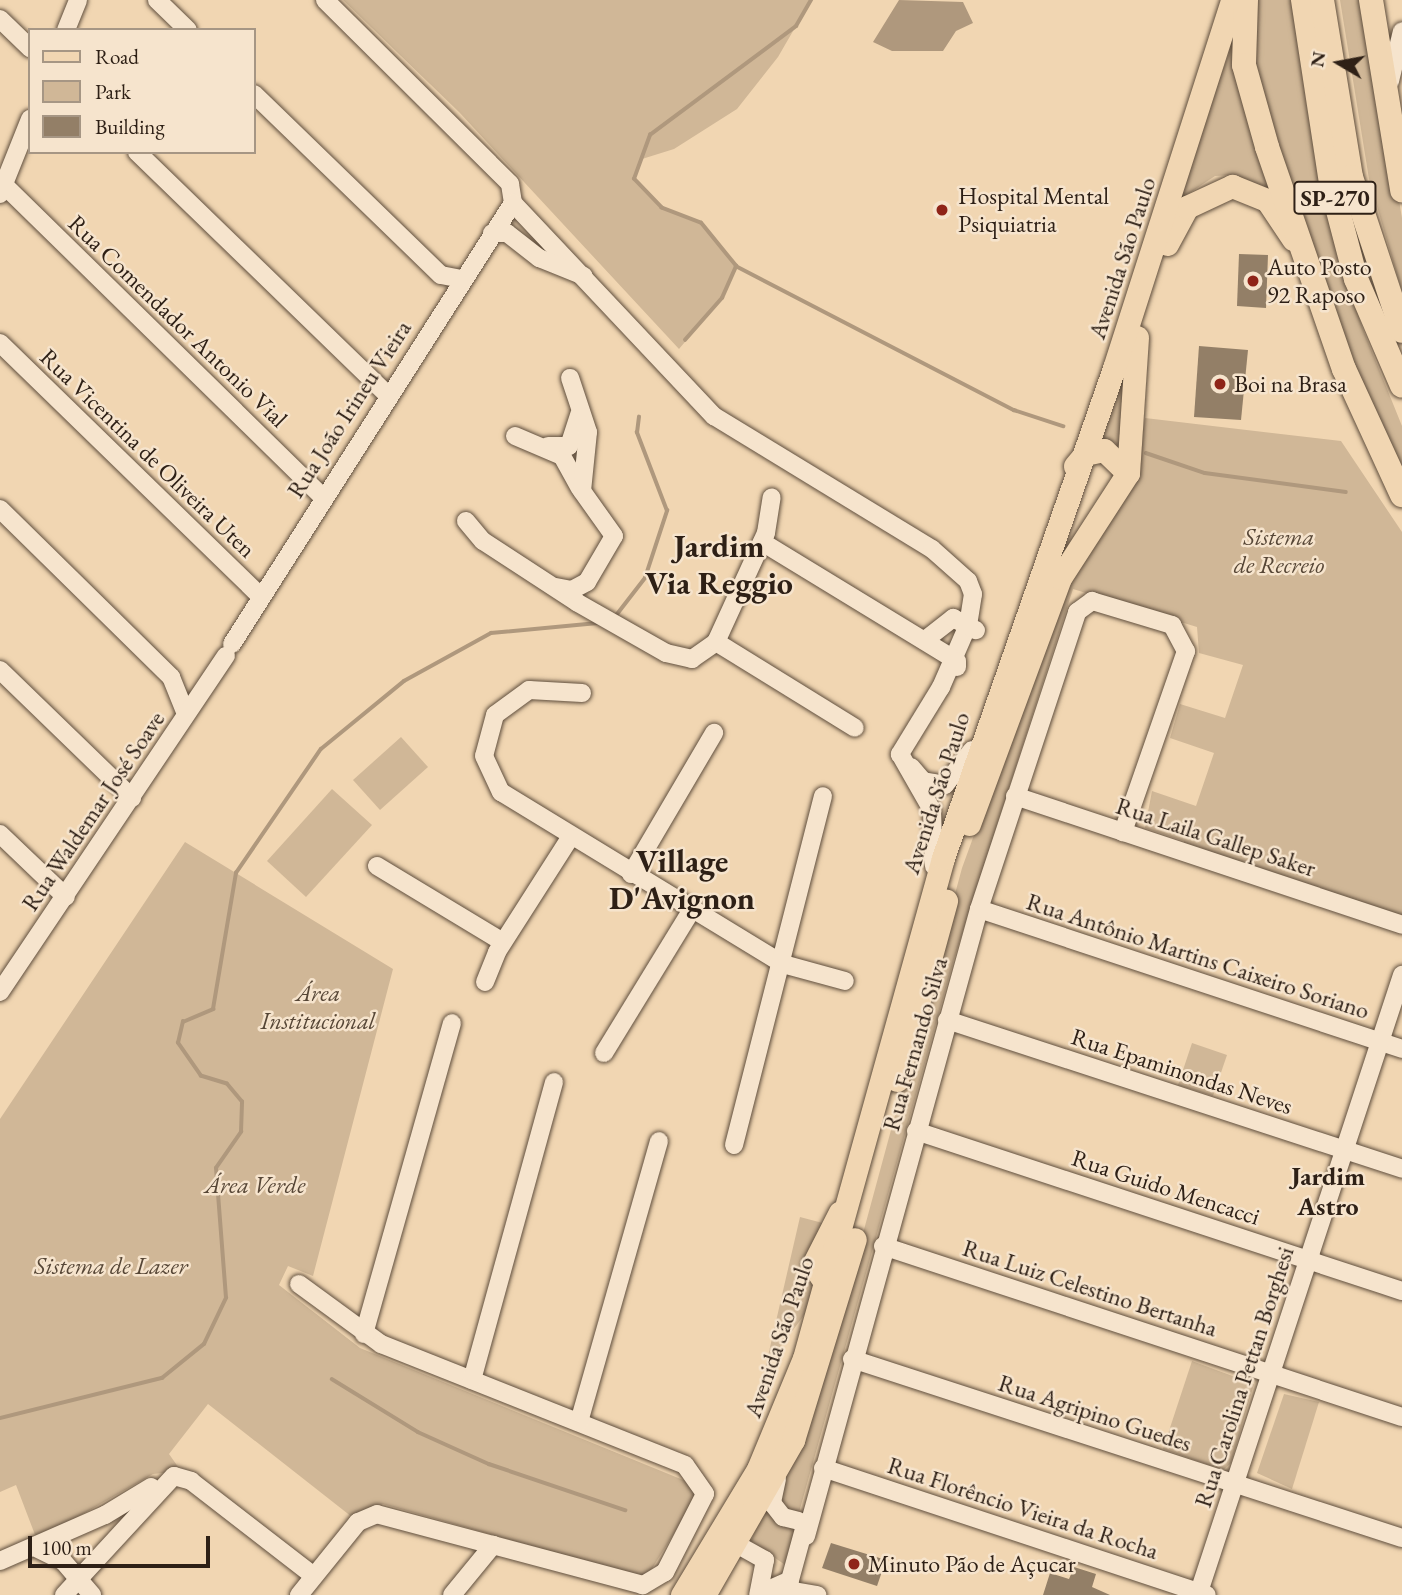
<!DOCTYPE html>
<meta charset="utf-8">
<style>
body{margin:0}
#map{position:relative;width:1402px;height:1595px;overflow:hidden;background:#f1d6b2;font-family:"EB Garamond",serif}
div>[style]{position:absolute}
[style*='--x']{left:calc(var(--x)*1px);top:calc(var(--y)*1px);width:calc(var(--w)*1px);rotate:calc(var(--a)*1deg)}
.green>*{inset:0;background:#d0b797}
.water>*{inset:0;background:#af987d}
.stream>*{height:3.5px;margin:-1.75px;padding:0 1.75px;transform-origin:1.75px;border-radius:1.75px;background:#af987d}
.building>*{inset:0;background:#937f67}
.roads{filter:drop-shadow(0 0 2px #5f4e3d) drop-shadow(0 0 2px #5f4e3d)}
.minor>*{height:18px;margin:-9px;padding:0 9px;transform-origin:9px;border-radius:9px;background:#f6e4cd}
.major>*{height:23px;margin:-11.5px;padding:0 11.5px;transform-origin:11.5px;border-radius:11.5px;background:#f1d6b2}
.highway>*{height:24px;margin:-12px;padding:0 12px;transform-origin:12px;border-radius:12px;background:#f1d6b2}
.dots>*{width:19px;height:19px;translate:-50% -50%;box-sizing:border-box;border:4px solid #f6e4cd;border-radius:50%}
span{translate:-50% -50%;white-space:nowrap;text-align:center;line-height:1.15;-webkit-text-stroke:5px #f6e4cd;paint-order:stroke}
.shield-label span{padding:2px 5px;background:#f6e4cd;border:2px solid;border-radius:5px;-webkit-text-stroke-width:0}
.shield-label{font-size:23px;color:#2e2016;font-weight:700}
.poi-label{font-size:24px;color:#2e2016}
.left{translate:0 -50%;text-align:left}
.street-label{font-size:24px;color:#2e2016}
.park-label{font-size:24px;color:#564636;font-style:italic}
.neighbourhood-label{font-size:26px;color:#2e2016;font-weight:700}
.district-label{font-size:32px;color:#2e2016;font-weight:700}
.legend{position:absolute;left:28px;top:28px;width:228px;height:126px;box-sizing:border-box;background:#f6e4cd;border:2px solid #a69684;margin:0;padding:9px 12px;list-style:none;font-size:21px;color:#2e2016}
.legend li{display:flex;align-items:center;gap:14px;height:35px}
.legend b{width:35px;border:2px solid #a69684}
.north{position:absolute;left:1304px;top:28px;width:70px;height:70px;-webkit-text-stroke:5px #f6e4cd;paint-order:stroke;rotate:280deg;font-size:19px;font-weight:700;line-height:28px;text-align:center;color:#2e2016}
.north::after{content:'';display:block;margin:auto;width:24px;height:32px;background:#2e2016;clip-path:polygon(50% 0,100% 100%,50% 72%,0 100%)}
.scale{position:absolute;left:28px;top:1536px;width:182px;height:32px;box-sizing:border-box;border:4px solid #2e2016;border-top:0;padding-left:9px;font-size:21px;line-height:24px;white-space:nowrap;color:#2e2016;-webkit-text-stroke:5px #f6e4cd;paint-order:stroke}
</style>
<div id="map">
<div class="green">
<div style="clip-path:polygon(343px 0,811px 0,778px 57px,737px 109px,674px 149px,642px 159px,634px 178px,662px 208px,701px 223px,736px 266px,722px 298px,679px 349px,459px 112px)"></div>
<div style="clip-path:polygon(1255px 0,1296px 0,1306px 103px,1327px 206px,1362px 327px,1402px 426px,1402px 468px,1382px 435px,1310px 251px,1254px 74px)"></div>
<div style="clip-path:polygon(1340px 0,1365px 0,1402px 218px,1402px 292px,1369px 179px)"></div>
<div style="clip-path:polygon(1237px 31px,1279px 197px,1232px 175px,1215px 176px,1182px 198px,1136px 313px,1121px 447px,1112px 441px,1087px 444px)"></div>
<div style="clip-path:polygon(1145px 418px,1341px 441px,1402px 532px,1402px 920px,1183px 848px,1184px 841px,1145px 828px,1152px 791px,1196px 806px,1214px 753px,1170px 738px,1180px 704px,1225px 718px,1243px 665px,1199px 653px,1197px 627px,1073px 589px,954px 959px,798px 1516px,782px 1510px,779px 1490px,836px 1333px,962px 868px,1068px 577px,1137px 464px)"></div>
<div style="clip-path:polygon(401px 737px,428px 767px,380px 810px,353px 780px)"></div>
<div style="clip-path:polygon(332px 789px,372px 825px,306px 897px,267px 861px)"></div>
<div style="clip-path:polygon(185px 842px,393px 969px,313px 1276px,288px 1266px,279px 1285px,360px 1348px,693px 1484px,697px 1497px,646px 1578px,383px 1504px,352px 1517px,208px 1404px,169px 1454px,181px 1471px,153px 1474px,37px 1540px,16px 1485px,0 1492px,0 1119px)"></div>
<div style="clip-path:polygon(1192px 1043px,1227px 1055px,1213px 1096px,1178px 1085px)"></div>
<div style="clip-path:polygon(800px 1217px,834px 1226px,807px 1311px,768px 1364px,759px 1395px)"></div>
<div style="clip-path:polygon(1192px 1361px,1254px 1384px,1231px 1463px,1223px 1470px,1163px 1449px)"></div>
<div style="clip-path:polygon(1284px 1394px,1319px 1402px,1292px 1489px,1257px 1473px)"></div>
<div style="clip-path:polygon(766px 1504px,799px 1526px,788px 1567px,751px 1541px)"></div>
</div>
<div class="water">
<div style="clip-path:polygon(899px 0,963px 2px,973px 23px,956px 31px,943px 51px,892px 51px,873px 42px)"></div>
</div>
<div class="stream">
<div style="--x:736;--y:266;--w:313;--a:27.4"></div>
<div style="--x:1014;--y:410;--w:52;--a:18.1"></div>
<div style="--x:685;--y:340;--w:56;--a:-48.6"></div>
<div style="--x:722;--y:298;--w:35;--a:-66"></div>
<div style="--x:736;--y:266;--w:55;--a:-129.1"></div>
<div style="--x:701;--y:223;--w:42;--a:-159"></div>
<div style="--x:662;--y:208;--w:40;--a:-134"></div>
<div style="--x:634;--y:179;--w:47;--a:-70"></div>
<div style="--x:650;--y:135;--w:182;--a:-36.7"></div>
<div style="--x:796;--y:26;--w:30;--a:-60"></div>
<div style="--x:1146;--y:453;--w:62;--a:18.7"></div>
<div style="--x:1205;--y:473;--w:142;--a:7.7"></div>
<div style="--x:614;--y:618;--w:51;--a:-52.2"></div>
<div style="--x:645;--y:578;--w:71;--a:-71.8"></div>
<div style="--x:667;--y:511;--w:84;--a:-111"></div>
<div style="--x:637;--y:433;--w:16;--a:-83"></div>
<div style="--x:332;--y:1379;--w:101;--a:31.6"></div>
<div style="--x:418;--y:1432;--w:78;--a:24.3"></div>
<div style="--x:489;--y:1464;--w:144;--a:18.7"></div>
<div style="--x:0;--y:1418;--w:167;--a:-13.9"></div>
<div style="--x:162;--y:1378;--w:54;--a:-39"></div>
<div style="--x:204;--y:1344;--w:51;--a:-64.4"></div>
<div style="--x:226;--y:1298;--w:130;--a:-94.4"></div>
<div style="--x:216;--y:1168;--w:44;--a:-55.2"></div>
<div style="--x:241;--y:1132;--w:30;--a:-88"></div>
<div style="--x:242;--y:1102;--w:23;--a:-130"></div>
<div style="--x:227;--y:1084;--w:27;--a:-163"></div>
<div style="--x:201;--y:1076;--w:40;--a:-124.9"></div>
<div style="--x:178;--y:1043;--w:22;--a:-77"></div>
<div style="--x:183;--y:1022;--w:33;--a:-23"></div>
<div style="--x:213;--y:1009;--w:138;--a:-80.4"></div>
<div style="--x:236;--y:873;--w:150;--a:-55.6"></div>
<div style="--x:321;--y:749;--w:107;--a:-39.3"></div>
<div style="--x:404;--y:681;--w:99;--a:-28.9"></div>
<div style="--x:491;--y:633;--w:107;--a:-5.3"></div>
</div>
<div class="building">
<div style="clip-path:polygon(1239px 254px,1268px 255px,1266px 308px,1237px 306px)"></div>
<div style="clip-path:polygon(1199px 346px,1248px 350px,1241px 420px,1194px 417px)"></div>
<div style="clip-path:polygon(831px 1543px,886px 1560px,877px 1586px,822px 1568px)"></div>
<div style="clip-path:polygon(1074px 1567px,1096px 1574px,1092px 1587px,1110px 1595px,1043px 1595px,1050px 1573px,1069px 1579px)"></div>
</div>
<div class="roads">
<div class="minor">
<div style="--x:157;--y:0;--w:43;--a:44.1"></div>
<div style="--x:325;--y:0;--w:261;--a:44.8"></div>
<div style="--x:510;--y:184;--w:19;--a:81"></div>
<div style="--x:0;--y:19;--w:42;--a:44"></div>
<div style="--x:66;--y:30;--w:32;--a:-68"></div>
<div style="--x:1390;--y:81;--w:51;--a:-76.5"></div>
<div style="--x:254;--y:94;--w:260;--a:44.1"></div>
<div style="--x:441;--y:275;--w:21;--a:11"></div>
<div style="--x:137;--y:152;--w:348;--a:44.1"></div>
<div style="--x:0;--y:181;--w:450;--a:44.4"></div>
<div style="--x:0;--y:194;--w:81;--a:-68.2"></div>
<div style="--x:513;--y:203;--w:293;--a:46.7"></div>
<div style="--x:714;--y:416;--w:255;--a:31.4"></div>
<div style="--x:932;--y:549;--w:48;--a:41.6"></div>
<div style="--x:968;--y:581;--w:14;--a:69"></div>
<div style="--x:973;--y:594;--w:31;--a:99"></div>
<div style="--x:968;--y:625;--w:68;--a:113.5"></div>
<div style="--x:941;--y:687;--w:79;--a:121.5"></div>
<div style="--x:900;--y:754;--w:64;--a:60.3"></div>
<div style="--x:932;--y:810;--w:56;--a:88"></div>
<div style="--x:492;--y:233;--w:15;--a:0"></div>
<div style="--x:507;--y:233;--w:41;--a:38"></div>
<div style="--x:539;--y:258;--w:48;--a:21.8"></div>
<div style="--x:0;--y:343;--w:364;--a:44.2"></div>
<div style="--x:515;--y:436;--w:51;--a:23.1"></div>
<div style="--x:562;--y:456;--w:37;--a:61"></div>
<div style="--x:548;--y:446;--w:21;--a:0"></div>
<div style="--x:569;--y:446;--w:33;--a:-72"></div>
<div style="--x:0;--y:509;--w:240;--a:44.5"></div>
<div style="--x:171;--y:677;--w:40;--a:68"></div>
<div style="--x:466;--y:521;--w:26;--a:50"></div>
<div style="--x:483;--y:541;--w:113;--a:33.1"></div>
<div style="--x:578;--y:603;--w:101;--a:29.6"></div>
<div style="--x:666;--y:653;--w:27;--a:13"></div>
<div style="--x:692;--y:659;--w:29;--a:-35"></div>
<div style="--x:716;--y:642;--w:120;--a:-65.4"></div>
<div style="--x:766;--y:533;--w:36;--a:-81"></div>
<div style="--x:762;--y:542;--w:228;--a:31.4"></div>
<div style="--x:957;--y:661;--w:6;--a:90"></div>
<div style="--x:556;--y:587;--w:16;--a:11"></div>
<div style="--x:572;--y:590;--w:17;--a:-28"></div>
<div style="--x:587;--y:582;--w:53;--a:-59.6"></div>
<div style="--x:614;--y:536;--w:55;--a:-125.4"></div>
<div style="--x:582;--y:491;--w:59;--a:-84.2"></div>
<div style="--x:588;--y:432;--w:57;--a:-108.4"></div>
<div style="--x:925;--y:640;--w:36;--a:-38"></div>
<div style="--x:953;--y:618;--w:26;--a:28"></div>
<div style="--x:716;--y:642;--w:163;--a:31.7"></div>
<div style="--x:232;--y:644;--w:523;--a:-57.5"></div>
<div style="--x:0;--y:670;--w:184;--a:44.1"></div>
<div style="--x:582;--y:693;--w:53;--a:-176.8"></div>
<div style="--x:529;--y:690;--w:42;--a:143.7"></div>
<div style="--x:495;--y:715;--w:42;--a:105"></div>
<div style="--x:484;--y:756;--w:40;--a:65"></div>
<div style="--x:501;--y:792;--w:330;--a:31.4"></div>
<div style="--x:783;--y:964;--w:64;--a:15.3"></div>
<div style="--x:911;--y:767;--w:18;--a:49"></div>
<div style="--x:923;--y:781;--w:22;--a:10"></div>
<div style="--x:945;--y:785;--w:44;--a:-52.4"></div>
<div style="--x:1015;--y:796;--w:408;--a:18.4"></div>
<div style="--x:0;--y:834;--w:91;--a:43.7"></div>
<div style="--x:377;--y:866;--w:147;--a:31.1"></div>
<div style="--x:631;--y:874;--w:164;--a:-59.5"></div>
<div style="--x:979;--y:909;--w:446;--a:18.3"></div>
<div style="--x:485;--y:982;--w:32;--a:-68"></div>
<div style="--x:497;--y:952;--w:135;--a:-57.4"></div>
<div style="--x:0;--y:992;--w:405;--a:-56.1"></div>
<div style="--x:947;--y:1020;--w:479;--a:18.1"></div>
<div style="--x:604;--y:1053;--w:167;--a:-58.5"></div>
<div style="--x:916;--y:1131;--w:512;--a:18.22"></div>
<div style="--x:734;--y:1145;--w:360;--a:-75.7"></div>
<div style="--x:883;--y:1246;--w:546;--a:18.24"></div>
<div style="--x:299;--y:1284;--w:102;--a:36.2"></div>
<div style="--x:381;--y:1344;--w:327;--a:21.7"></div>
<div style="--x:685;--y:1465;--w:35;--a:55"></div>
<div style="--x:705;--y:1494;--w:88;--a:117.1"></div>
<div style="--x:665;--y:1572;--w:26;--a:149"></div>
<div style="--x:643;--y:1585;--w:275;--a:-165.1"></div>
<div style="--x:377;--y:1514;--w:21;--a:157"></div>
<div style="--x:358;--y:1522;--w:94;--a:128.9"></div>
<div style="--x:364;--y:1334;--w:323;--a:-74.2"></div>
<div style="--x:852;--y:1359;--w:578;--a:18.03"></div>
<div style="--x:472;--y:1380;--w:309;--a:-74.6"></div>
<div style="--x:579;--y:1422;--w:292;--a:-74.1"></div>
<div style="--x:823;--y:1468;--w:404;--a:18.3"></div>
<div style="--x:777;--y:1479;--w:25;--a:102"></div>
<div style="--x:772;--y:1503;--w:18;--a:52"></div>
<div style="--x:783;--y:1517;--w:16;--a:14"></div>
<div style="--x:806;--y:1536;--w:650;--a:-74.57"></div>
<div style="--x:979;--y:909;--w:313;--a:-71.7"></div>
<div style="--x:1077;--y:612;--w:19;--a:-36"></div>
<div style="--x:1092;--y:601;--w:84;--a:16.7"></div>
<div style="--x:1172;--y:625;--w:30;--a:62"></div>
<div style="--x:1186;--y:651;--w:192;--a:109.2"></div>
<div style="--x:738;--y:1545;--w:31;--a:29"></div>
<div style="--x:765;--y:1560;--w:36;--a:101"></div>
<div style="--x:36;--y:1548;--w:30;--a:26"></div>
<div style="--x:63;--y:1561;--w:45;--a:49.5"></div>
<div style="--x:0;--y:1561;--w:115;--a:-23.7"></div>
<div style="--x:105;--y:1515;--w:54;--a:-31.3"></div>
<div style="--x:775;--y:1588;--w:43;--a:9.5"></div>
<div style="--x:759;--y:1594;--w:34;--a:-24"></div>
<div style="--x:790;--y:1580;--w:57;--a:-74.7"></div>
<div style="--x:64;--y:1595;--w:162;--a:-47.3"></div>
<div style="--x:174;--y:1476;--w:18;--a:16"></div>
<div style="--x:191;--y:1481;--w:155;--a:37.7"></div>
<div style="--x:452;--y:1595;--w:65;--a:-50.6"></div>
<div style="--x:1198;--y:1595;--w:653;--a:-71.79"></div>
</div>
<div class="major">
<div style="--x:1167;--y:244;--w:42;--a:-61.6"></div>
<div style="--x:1187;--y:207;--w:50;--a:-25"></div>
<div style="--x:1232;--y:186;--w:38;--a:22"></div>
<div style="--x:1267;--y:200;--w:47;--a:56.3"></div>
<div style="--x:1075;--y:466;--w:16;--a:-50"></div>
<div style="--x:1085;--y:454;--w:19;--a:-12"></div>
<div style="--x:1104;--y:450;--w:33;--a:44"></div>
<div style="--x:969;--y:824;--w:262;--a:-69.7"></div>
<div style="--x:1060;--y:578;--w:125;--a:-57.1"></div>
<div style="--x:1128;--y:473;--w:136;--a:-86.2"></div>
<div style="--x:897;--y:1080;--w:186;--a:-74.7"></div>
<div style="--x:826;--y:1284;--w:23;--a:-124"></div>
<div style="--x:813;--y:1265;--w:59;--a:-63"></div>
<div style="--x:682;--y:1595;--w:147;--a:-58.9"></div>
<div style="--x:758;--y:1469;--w:120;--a:-67.5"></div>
<div style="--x:804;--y:1358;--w:519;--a:-74.46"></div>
<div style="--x:943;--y:858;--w:519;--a:-70.76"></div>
<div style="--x:1114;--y:368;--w:386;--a:-72.2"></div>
<div style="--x:704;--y:1595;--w:179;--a:-60.1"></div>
<div style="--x:793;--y:1440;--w:210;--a:-72.9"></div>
</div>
<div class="highway">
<div style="--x:1246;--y:0;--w:65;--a:91.8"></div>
<div style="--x:1244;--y:65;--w:85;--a:74.3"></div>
<div style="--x:1267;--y:147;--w:235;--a:70.9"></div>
<div style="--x:1344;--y:369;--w:139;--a:65.3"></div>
<div style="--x:1303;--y:0;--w:186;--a:81.3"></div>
<div style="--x:1331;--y:184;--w:98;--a:75.3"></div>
<div style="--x:1356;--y:279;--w:116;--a:66.7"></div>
<div style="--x:1322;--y:0;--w:179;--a:80.7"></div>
<div style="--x:1351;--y:177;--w:162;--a:71.7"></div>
<div style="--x:1371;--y:0;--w:193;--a:80.7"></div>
</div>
</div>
<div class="dots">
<div style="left:942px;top:210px;background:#8f2418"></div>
<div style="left:1253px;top:281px;background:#8f2418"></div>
<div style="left:1220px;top:384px;background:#8f2418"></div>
<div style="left:854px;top:1564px;background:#8f2418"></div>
</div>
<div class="shield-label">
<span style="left:1335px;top:198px">SP-270</span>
</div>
<div class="poi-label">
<span class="left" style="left:958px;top:210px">Hospital Mental<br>Psiquiatria</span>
<span class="left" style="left:1267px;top:281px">Auto Posto<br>92 Raposo</span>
<span class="left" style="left:1234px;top:384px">Boi na Brasa</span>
<span class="left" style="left:868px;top:1564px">Minuto Pão de Açucar</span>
</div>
<div class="street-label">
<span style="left:1122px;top:258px;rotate:-72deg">Avenida São Paulo</span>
<span style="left:178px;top:321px;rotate:44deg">Rua Comendador Antonio Vial</span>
<span style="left:349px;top:409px;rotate:-57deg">Rua João Irineu Vieira</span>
<span style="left:148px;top:453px;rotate:44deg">Rua Vicentina de Oliveira Uten</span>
<span style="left:936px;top:793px;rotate:-72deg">Avenida São Paulo</span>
<span style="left:93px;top:811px;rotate:-56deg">Rua Waldemar José Soave</span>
<span style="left:1216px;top:837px;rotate:18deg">Rua Laila Gallep Saker</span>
<span style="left:1198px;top:956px;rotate:18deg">Rua Antônio Martins Caixeiro Soriano</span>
<span style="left:915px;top:1044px;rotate:-74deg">Rua Fernando Silva</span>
<span style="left:1182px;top:1071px;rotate:18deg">Rua Epaminondas Neves</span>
<span style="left:1166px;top:1187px;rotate:18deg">Rua Guido Mencacci</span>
<span style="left:1090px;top:1288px;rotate:18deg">Rua Luiz Celestino Bertanha</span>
<span style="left:779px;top:1337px;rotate:-71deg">Avenida São Paulo</span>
<span style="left:1244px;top:1377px;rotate:-72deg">Rua Carolina Pettan Borghesi</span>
<span style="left:1095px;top:1413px;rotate:18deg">Rua Agripino Guedes</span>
<span style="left:1023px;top:1508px;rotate:18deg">Rua Florêncio Vieira da Rocha</span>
</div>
<div class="park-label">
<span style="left:1279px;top:551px">Sistema<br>de Recreio</span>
<span style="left:318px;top:1007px">Área<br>Institucional</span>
<span style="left:255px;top:1185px">Área Verde</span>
<span style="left:111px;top:1266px">Sistema de Lazer</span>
</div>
<div class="neighbourhood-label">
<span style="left:1328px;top:1192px">Jardim<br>Astro</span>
</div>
<div class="district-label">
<span style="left:719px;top:565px">Jardim<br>Via Reggio</span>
<span style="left:682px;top:880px">Village<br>D'Avignon</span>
</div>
<ul class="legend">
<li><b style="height:9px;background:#f1d6b2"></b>Road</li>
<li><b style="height:19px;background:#d0b797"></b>Park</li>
<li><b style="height:19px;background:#937f67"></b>Building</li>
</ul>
<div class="north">N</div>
<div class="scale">100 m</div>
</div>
